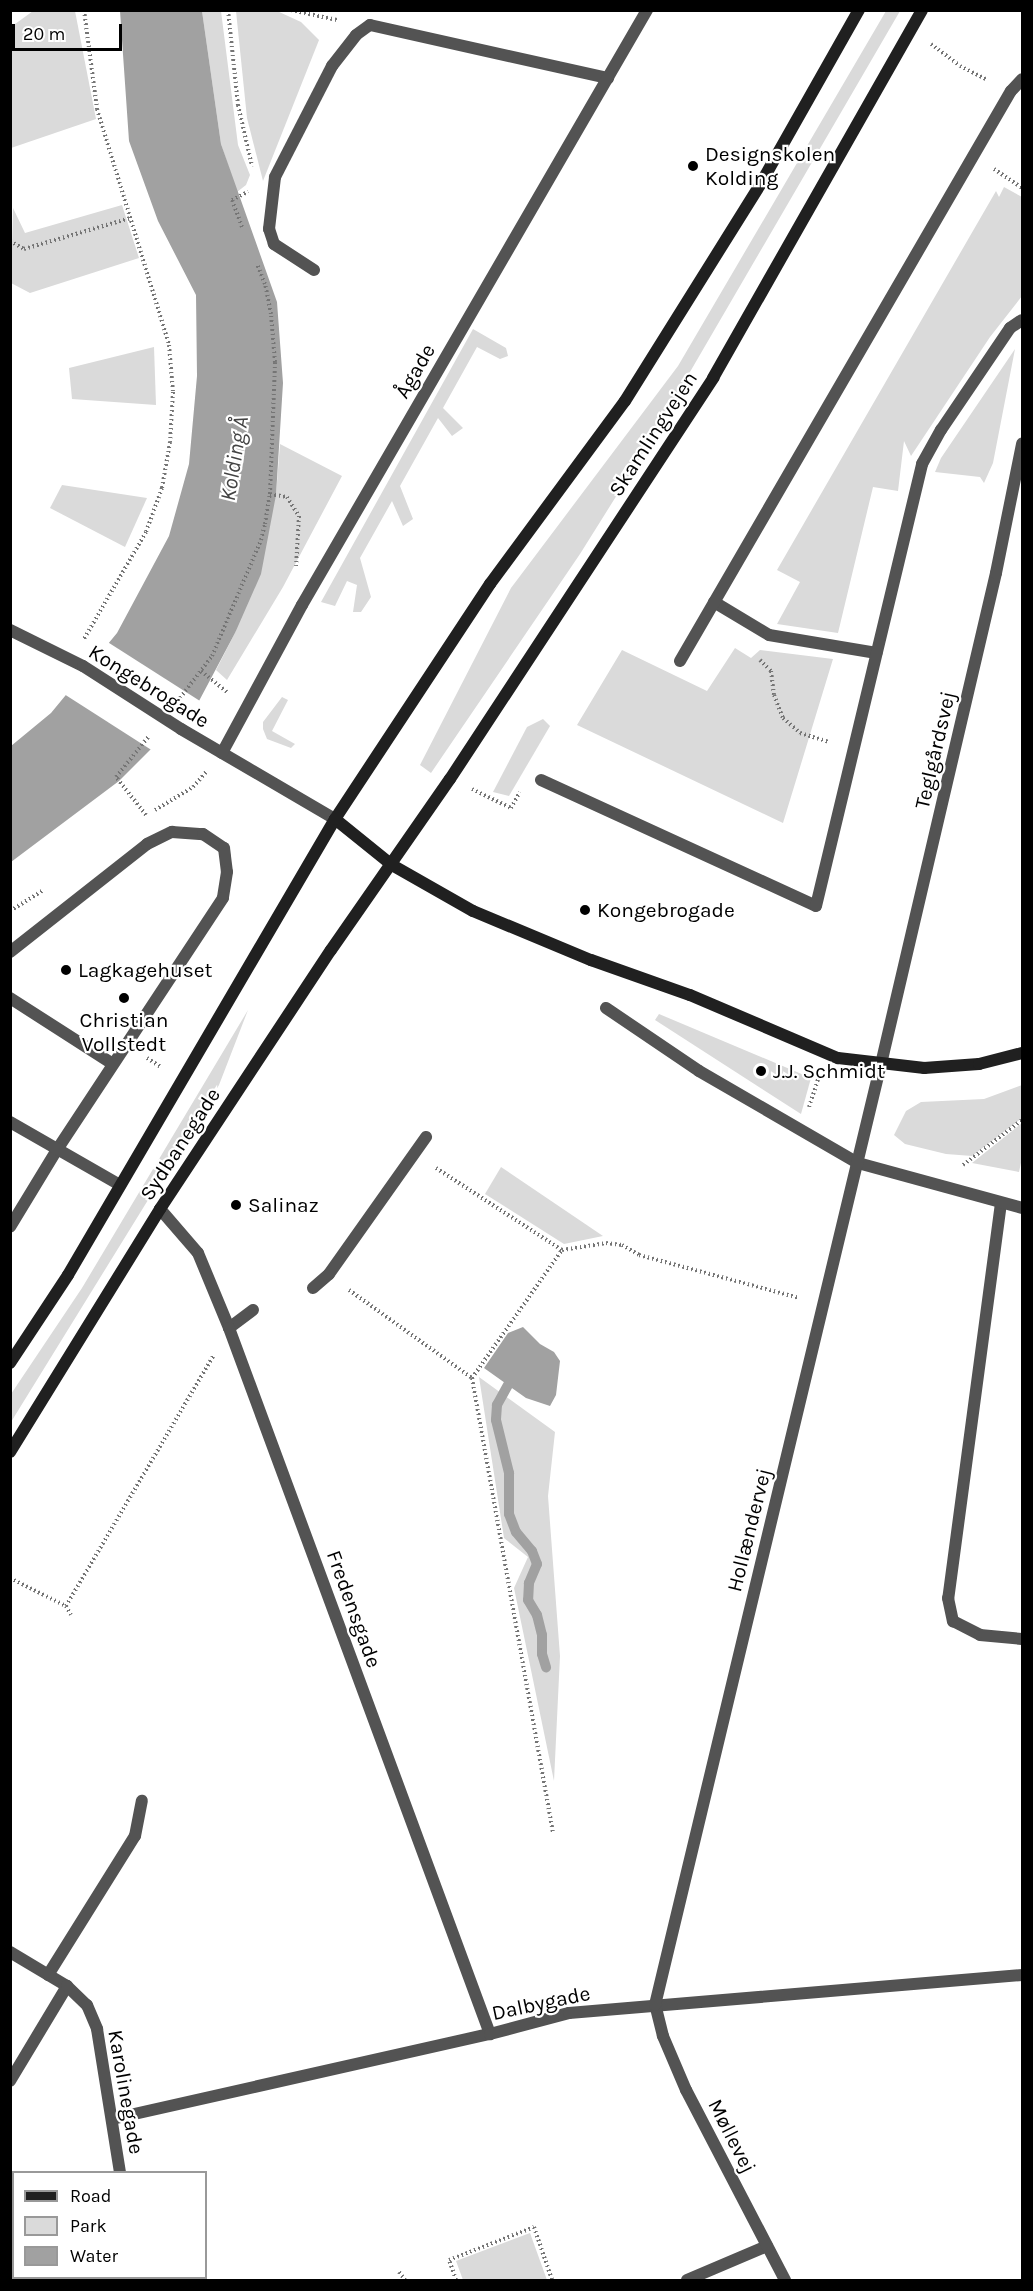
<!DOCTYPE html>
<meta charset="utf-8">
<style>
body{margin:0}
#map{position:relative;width:1033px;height:2291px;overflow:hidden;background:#fff;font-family:Karla,sans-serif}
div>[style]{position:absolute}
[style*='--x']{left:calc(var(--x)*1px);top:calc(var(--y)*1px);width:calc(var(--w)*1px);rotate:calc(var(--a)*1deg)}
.green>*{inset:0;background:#dadada}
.water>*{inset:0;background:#a1a1a1}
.pier>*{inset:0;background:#fff}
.stream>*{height:10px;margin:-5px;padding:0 5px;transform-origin:5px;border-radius:5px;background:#a1a1a1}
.path>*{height:4px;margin-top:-2px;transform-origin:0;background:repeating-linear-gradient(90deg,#757575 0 1.5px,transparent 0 4.5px)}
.lane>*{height:12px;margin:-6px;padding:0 6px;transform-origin:6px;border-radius:6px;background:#535353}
.street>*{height:12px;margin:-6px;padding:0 6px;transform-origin:6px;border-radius:6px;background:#535353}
.secondary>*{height:12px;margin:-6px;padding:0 6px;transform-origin:6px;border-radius:6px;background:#202020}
.street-bridge>*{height:12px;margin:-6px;padding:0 6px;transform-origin:6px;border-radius:6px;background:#535353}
.dots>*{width:16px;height:16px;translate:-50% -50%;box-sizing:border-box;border:3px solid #fff;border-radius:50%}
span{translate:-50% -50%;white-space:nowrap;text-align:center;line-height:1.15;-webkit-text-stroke:4.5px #fff;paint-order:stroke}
.poi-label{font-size:21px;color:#000}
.left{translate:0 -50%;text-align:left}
.street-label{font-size:21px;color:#000}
.water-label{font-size:22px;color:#424242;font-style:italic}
.frame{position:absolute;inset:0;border:12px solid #000;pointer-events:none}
.legend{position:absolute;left:12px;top:2171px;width:195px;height:108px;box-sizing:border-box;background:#fff;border:2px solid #999;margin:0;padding:8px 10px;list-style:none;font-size:18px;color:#000}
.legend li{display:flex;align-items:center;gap:12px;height:30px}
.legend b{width:30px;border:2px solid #999}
.scale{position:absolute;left:12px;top:24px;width:110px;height:27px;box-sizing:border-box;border:3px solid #000;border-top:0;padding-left:8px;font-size:18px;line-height:21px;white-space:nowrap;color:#000;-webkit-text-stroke:4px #fff;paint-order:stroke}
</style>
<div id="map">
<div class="green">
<div style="clip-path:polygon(33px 11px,75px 11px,96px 119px,11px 148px,11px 27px)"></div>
<div style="clip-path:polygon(202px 11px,221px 11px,238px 145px,250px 175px,246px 185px,237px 192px,221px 144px)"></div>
<div style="clip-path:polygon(236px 11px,277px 11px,301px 22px,319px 40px,263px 181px,247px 118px)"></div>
<div style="clip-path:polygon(886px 11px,900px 11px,637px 463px,580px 554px,431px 773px,420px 765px,511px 588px,678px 366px)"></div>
<div style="clip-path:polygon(1004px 187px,1022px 197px,1022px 296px,990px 337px,911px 456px,904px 441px,898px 491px,873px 487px,838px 633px,777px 624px,800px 582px,777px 570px,996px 191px,999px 197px)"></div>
<div style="clip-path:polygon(122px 205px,139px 258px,30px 293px,11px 283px,13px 208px,25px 233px)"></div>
<div style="clip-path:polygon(473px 329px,506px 348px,508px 356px,500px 359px,477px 347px,443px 408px,463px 428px,452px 436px,438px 418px,400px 486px,413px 519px,403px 526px,392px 501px,360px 558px,371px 597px,361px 612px,353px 612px,357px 585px,347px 581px,335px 606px,321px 602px)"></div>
<div style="clip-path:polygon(154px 347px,156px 405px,72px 399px,69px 368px)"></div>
<div style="clip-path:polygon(1015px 349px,993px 463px,984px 483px,980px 477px,935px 472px,941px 458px)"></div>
<div style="clip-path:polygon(280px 444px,342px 476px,283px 587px,227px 680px,216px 670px,235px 633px,276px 495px)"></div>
<div style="clip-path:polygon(62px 485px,147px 498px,125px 547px,50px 508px)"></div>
<div style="clip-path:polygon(735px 648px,751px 658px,760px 650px,833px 659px,783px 823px,577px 725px,622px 650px,707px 691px)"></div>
<div style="clip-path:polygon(282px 697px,288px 700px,272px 731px,295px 744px,291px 748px,267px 739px,263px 729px,263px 722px)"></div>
<div style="clip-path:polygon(543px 719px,550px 726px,509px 796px,493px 792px,527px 727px)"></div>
<div style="clip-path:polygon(248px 1010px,219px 1085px,11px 1422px,11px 1394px,82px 1288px)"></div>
<div style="clip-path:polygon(659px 1014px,811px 1078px,801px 1114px,655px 1020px)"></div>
<div style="clip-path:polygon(1022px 1085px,1022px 1118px,972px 1156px,946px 1154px,905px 1144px,894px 1135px,906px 1111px,921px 1102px,984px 1099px)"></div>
<div style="clip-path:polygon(1022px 1123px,1022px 1158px,1019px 1172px,972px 1163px)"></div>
<div style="clip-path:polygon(501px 1167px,603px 1236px,564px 1244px,485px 1194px)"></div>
<div style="clip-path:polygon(479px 1377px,555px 1432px,548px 1496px,560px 1656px,554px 1781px,514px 1588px,528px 1557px,504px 1538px)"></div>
<div style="clip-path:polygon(530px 2233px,547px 2280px,463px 2280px,456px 2261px)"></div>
</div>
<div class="water">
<div style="clip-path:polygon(120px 11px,202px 11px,221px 144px,277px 302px,283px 383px,276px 495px,261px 574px,235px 633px,199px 701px,119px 781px,11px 862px,11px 746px,51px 713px,117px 633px,169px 536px,189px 464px,197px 376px,196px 295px,158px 221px,129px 141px)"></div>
<div style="clip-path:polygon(523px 1327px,540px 1344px,554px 1352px,560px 1361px,556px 1395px,550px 1406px,526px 1398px,484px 1368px,508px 1333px)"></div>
</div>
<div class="pier">
<div style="clip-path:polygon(106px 641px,200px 701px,153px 751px,64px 694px)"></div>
</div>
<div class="stream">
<div style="--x:508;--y:1385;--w:23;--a:119"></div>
<div style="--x:497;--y:1405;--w:15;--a:94"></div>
<div style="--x:496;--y:1420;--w:55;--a:76.2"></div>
<div style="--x:509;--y:1473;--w:41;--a:90"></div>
<div style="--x:509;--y:1514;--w:19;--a:69"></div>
<div style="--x:516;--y:1532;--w:25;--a:50"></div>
<div style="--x:532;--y:1551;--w:14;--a:69"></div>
<div style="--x:537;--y:1564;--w:21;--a:113"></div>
<div style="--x:529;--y:1583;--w:17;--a:93"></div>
<div style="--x:528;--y:1600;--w:17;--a:59"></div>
<div style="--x:537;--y:1615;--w:21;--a:76"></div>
<div style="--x:542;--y:1635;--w:19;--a:90"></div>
<div style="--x:542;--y:1654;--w:14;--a:73"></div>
</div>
<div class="path">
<div style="--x:84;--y:10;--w:100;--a:82.5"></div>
<div style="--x:97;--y:109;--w:247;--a:73"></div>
<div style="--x:169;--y:345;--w:47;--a:85.1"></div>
<div style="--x:173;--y:392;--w:50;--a:93.4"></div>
<div style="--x:170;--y:442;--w:47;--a:99.9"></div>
<div style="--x:162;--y:488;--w:47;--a:110"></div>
<div style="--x:146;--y:532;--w:124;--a:120.1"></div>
<div style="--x:228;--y:10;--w:96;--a:84"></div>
<div style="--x:238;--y:105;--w:63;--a:77.1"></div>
<div style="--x:291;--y:10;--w:47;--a:12.3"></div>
<div style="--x:931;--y:44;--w:36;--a:37"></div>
<div style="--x:960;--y:66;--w:31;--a:27"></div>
<div style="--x:994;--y:169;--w:34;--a:34"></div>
<div style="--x:242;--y:227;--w:29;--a:-110"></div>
<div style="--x:232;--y:200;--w:18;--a:-27"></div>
<div style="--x:10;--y:241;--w:16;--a:30"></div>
<div style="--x:24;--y:249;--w:111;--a:-16.2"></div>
<div style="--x:270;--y:494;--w:17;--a:10"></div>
<div style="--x:287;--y:497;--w:22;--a:58"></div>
<div style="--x:299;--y:516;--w:50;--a:93.4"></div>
<div style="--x:760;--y:660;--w:16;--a:45"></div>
<div style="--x:771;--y:671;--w:24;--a:83"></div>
<div style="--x:774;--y:695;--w:25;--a:69"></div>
<div style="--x:783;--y:718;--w:23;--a:41"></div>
<div style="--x:800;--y:733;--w:31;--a:17"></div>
<div style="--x:201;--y:671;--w:35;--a:39"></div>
<div style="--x:180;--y:698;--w:53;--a:-52.7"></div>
<div style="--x:212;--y:656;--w:126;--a:-67.1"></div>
<div style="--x:261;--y:540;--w:16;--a:-76"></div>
<div style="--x:265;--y:524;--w:30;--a:-81"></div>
<div style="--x:270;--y:494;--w:132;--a:-87.8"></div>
<div style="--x:275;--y:362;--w:48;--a:-94.8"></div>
<div style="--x:271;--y:314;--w:31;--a:-101"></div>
<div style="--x:265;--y:284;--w:22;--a:-112"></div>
<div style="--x:472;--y:789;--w:43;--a:26"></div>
<div style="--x:511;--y:808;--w:18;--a:-61"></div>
<div style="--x:155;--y:810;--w:44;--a:-31.2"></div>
<div style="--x:193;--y:787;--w:20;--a:-49"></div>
<div style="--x:146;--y:815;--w:48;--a:-128.3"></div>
<div style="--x:116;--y:777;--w:53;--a:-51.2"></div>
<div style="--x:10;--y:911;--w:40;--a:-32"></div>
<div style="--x:147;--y:1058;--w:17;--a:33"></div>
<div style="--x:809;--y:1107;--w:32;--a:-72"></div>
<div style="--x:963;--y:1165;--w:74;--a:-37.3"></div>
<div style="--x:436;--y:1168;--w:150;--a:33.1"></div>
<div style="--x:562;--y:1250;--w:45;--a:-9"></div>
<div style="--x:606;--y:1243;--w:16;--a:7"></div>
<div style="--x:622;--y:1245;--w:20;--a:30"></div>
<div style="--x:639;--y:1255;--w:166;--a:15"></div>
<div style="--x:349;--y:1290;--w:151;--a:35.6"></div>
<div style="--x:472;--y:1378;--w:463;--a:79.9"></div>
<div style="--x:472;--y:1378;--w:156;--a:-54.9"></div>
<div style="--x:10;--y:1578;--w:63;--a:26.6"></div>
<div style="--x:66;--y:1606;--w:10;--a:61"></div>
<div style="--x:66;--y:1606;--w:290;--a:-59.5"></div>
<div style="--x:399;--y:2272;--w:10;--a:53"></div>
<div style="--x:456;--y:2280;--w:21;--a:-109"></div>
<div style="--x:449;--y:2260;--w:91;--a:-21.2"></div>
<div style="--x:534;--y:2227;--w:56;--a:71.2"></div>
</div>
<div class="lane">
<div style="--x:314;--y:270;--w:48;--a:-147"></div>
<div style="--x:274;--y:244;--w:16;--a:-108"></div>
<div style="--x:269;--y:229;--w:52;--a:-83.4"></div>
<div style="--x:275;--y:177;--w:125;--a:-62.8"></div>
<div style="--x:332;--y:66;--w:39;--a:-52"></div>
<div style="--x:356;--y:35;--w:17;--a:-36"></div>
<div style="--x:370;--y:25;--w:244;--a:12.6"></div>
<div style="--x:714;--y:602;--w:64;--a:31"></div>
<div style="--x:769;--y:635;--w:109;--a:9.5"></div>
<div style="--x:680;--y:661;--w:659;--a:-59.86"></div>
<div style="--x:1011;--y:91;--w:16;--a:-47"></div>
<div style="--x:541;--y:780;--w:302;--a:24.6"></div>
<div style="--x:816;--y:906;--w:455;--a:-76.5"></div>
<div style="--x:922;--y:464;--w:39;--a:-61"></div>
<div style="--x:941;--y:430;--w:123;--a:-55.9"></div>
<div style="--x:1010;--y:328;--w:14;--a:-34"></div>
<div style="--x:10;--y:952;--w:174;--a:-38.2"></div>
<div style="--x:147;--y:844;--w:28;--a:-26"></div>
<div style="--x:172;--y:832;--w:31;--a:4"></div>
<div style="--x:203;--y:834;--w:25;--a:34"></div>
<div style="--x:224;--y:848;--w:24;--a:83"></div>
<div style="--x:227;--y:872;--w:26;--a:99"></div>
<div style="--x:223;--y:898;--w:300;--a:123.4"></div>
<div style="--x:58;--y:1148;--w:92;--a:121.3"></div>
<div style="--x:10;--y:998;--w:122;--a:32.7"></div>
<div style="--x:10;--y:1122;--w:127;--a:29.8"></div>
<div style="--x:1001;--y:1203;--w:399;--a:97.6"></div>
<div style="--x:948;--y:1598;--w:24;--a:78"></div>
<div style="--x:953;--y:1621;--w:30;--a:27"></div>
<div style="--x:980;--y:1635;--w:42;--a:5.4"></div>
<div style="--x:313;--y:1288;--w:21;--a:-41"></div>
<div style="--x:329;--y:1274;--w:168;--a:-54.7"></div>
<div style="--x:229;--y:1328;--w:30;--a:-37"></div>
<div style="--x:48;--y:1975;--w:164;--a:-58"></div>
<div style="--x:135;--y:1836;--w:36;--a:-79"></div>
<div style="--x:10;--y:2081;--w:111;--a:-59"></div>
<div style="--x:10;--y:2267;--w:4;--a:27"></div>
<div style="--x:27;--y:2278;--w:5;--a:22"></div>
<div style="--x:687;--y:2280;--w:87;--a:-23"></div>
</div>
<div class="street">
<div style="--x:10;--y:630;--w:81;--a:26.3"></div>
<div style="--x:181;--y:729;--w:178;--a:30.3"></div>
<div style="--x:222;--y:753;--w:168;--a:-61.6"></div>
<div style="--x:302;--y:605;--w:688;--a:-59.89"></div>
<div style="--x:606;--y:1008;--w:112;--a:34.1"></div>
<div style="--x:699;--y:1071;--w:184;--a:30.1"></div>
<div style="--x:858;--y:1163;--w:170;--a:15.3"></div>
<div style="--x:160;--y:1209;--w:58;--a:49.2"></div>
<div style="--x:198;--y:1253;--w:81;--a:67.5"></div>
<div style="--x:229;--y:1328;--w:753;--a:69.71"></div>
<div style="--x:10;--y:1952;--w:66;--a:30.8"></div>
<div style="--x:67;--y:1986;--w:28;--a:44"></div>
<div style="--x:87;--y:2005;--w:26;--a:67"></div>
<div style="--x:97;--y:2029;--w:145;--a:80.9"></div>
<div style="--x:112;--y:2119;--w:387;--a:-12.7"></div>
<div style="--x:490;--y:2034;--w:82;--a:-14.9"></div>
<div style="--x:569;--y:2013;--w:455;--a:-4.8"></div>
<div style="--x:135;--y:2278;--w:2;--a:63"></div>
<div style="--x:785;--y:2280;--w:214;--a:-117.5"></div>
<div style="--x:686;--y:2090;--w:59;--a:-113.1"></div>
<div style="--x:663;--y:2036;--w:32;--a:-104"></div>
<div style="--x:655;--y:2005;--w:968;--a:-76.5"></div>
<div style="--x:881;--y:1064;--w:504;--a:-76.82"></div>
<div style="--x:996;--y:573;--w:132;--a:-78.6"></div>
</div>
<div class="secondary">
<div style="--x:335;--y:819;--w:73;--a:38.9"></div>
<div style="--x:392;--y:865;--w:93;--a:29.6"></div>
<div style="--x:473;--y:911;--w:128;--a:22.6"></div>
<div style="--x:591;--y:960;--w:105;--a:19.5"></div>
<div style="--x:690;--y:995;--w:161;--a:23.1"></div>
<div style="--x:838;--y:1058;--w:87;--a:6.6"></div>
<div style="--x:924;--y:1068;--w:55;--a:-4.2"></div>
<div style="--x:979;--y:1064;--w:44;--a:-14.3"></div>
<div style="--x:10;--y:1363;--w:105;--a:-56.6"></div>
<div style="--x:68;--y:1275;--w:528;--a:-59.65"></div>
<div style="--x:335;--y:819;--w:282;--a:-56.6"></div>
<div style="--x:490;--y:584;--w:227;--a:-53.6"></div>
<div style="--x:625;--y:401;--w:257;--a:-58"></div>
<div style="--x:761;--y:183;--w:199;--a:-60.5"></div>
<div style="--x:10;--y:1452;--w:286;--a:-58.3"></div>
<div style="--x:160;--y:1209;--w:310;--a:-56.6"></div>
<div style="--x:331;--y:950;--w:208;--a:-55.2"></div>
<div style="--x:450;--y:779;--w:480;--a:-56.7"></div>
<div style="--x:713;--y:378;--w:423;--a:-60.4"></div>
</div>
<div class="street-bridge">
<div style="--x:83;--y:666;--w:117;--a:32.7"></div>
</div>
<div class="dots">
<div style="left:693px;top:166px;background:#000"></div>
<div style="left:585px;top:910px;background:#000"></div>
<div style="left:66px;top:970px;background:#000"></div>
<div style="left:124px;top:998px;background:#000"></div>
<div style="left:761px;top:1071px;background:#000"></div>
<div style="left:236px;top:1205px;background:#000"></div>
</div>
<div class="poi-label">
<span class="left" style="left:705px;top:166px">Designskolen<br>Kolding</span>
<span class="left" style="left:597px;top:910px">Kongebrogade</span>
<span class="left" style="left:78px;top:970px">Lagkagehuset</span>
<span style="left:124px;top:1032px">Christian<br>Vollstedt</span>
<span class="left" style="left:773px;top:1071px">J.J. Schmidt</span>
<span class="left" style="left:248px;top:1205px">Salinaz</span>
</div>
<div class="street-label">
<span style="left:415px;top:371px;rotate:-60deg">Ågade</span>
<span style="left:653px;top:434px;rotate:-57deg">Skamlingvejen</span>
<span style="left:149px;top:686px;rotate:32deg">Kongebrogade</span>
<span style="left:935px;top:750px;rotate:-77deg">Teglgårdsvej</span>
<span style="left:180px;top:1144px;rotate:-57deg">Sydbanegade</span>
<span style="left:749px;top:1530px;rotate:-76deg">Hollændervej</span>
<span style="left:354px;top:1609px;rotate:70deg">Fredensgade</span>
<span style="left:541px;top:2003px;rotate:-12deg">Dalbygade</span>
<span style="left:126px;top:2092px;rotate:80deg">Karolinegade</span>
<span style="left:732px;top:2136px;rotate:63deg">Møllevej</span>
</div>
<div class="water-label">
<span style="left:235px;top:459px;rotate:-81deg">Kolding Å</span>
</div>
<div class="frame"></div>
<ul class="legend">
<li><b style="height:8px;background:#202020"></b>Road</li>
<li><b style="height:16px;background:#dadada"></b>Park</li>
<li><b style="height:16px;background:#a1a1a1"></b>Water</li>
</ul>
<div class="scale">20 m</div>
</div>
